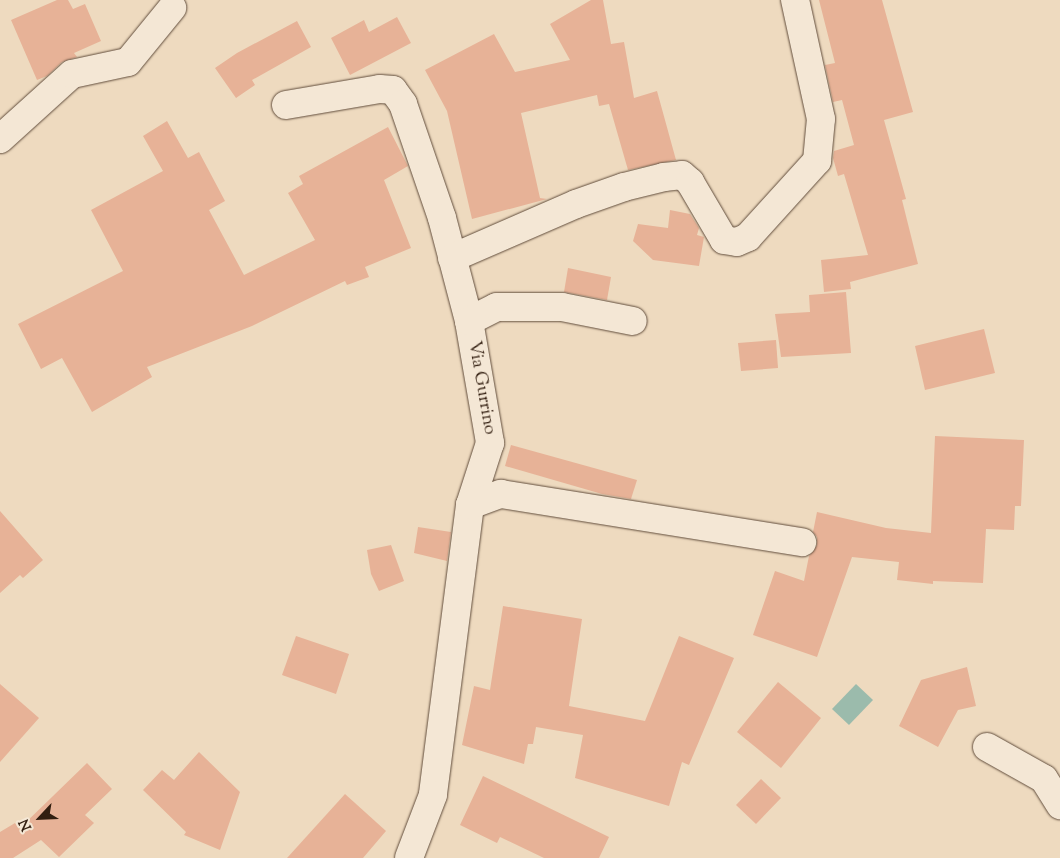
<!DOCTYPE html>
<style>
body{margin:0}
#map{position:relative;width:1060px;height:858px;overflow:hidden;background:#eedabf;font-family:"Sorts Mill Goudy",serif}
div>[style]{position:absolute}
[style*='--x']{left:calc(var(--x)*1px);top:calc(var(--y)*1px);width:calc(var(--w)*1px);rotate:calc(var(--a)*1deg)}
.water>*{inset:0;background:#9bbbac}
.building>*{inset:0;background:#e7b297}
.roads{filter:drop-shadow(0 0 1px #614d3c) drop-shadow(0 0 1px #614d3c)}
.minor>*{height:28px;margin:-14px;padding:0 14px;transform-origin:14px;border-radius:14px;background:#f4e7d5}
span{translate:-50% -50%;white-space:nowrap;text-align:center;line-height:1.15;-webkit-text-stroke:4px #f4e7d5;paint-order:stroke}
.street-label{font-size:18px;color:#321e10}
.north{position:absolute;left:15px;top:793px;width:50px;height:50px;-webkit-text-stroke:4px #f4e7d5;paint-order:stroke;rotate:245deg;font-size:14px;font-weight:700;line-height:20px;text-align:center;color:#321e10}
.north::after{content:'';display:block;margin:auto;width:18px;height:22px;background:#321e10;clip-path:polygon(50% 0,100% 100%,50% 72%,0 100%)}
</style>
<div id="map">
<div class="water">
<div style="clip-path:polygon(856px 684px,873px 700px,849px 725px,832px 709px)"></div>
</div>
<div class="building">
<div style="clip-path:polygon(57px 0,68px 0,73px 9px,85px 4px,101px 41px,74px 53px,77px 57px,62px 62px,47px 76px,37px 80px,11px 20px)"></div>
<div style="clip-path:polygon(591px 0,603px 0,611px 44px,624px 42px,634px 98px,657px 91px,676px 160px,628px 170px,609px 104px,599px 106px,597px 95px,521px 113px,540px 198px,547px 199px,472px 219px,447px 111px,425px 70px,494px 34px,515px 72px,570px 60px,550px 24px)"></div>
<div style="clip-path:polygon(819px 0,882px 0,913px 112px,884px 120px,906px 199px,902px 200px,918px 264px,850px 282px,851px 289px,824px 292px,821px 260px,868px 255px,844px 174px,838px 176px,833px 158px,834px 151px,854px 145px,842px 100px,833px 102px,825px 65px,835px 63px)"></div>
<div style="clip-path:polygon(397px 17px,411px 43px,350px 75px,331px 38px,364px 20px,369px 32px)"></div>
<div style="clip-path:polygon(297px 21px,311px 47px,252px 80px,255px 85px,236px 98px,215px 68px,237px 53px)"></div>
<div style="clip-path:polygon(167px 121px,188px 158px,199px 152px,225px 201px,209px 210px,244px 275px,315px 240px,288px 193px,303px 184px,299px 176px,388px 127px,408px 166px,384px 180px,411px 248px,365px 267px,369px 277px,347px 285px,345px 281px,252px 326px,147px 367px,152px 377px,92px 412px,62px 358px,41px 369px,18px 324px,123px 271px,91px 210px,163px 171px,143px 136px)"></div>
<div style="clip-path:polygon(670px 210px,690px 214px,699px 228px,697px 235px,704px 237px,699px 266px,653px 260px,633px 241px,638px 224px,668px 228px)"></div>
<div style="clip-path:polygon(568px 268px,611px 277px,607px 300px,564px 292px)"></div>
<div style="clip-path:polygon(846px 292px,851px 353px,781px 357px,775px 314px,810px 312px,809px 295px)"></div>
<div style="clip-path:polygon(984px 329px,995px 373px,925px 390px,915px 346px)"></div>
<div style="clip-path:polygon(776px 340px,778px 368px,741px 371px,738px 343px)"></div>
<div style="clip-path:polygon(935px 436px,1024px 440px,1021px 506px,1015px 506px,1014px 530px,986px 529px,983px 583px,933px 581px,933px 584px,897px 580px,899px 562px,852px 557px,817px 657px,753px 635px,775px 571px,804px 581px,809px 556px,817px 545px,817px 537px,813px 532px,817px 512px,886px 528px,931px 533px)"></div>
<div style="clip-path:polygon(511px 445px,637px 480px,631px 499px,602px 494px,505px 466px)"></div>
<div style="clip-path:polygon(0 511px,43px 560px,23px 578px,20px 575px,0 593px)"></div>
<div style="clip-path:polygon(418px 527px,451px 532px,447px 561px,414px 553px)"></div>
<div style="clip-path:polygon(391px 545px,404px 581px,379px 591px,371px 574px,367px 550px)"></div>
<div style="clip-path:polygon(503px 606px,582px 619px,569px 706px,645px 721px,679px 636px,734px 658px,689px 765px,682px 762px,669px 806px,575px 778px,583px 735px,536px 727px,533px 744px,528px 744px,524px 764px,462px 745px,474px 686px,490px 690px)"></div>
<div style="clip-path:polygon(296px 636px,349px 654px,336px 694px,282px 675px)"></div>
<div style="clip-path:polygon(967px 667px,976px 706px,958px 710px,938px 747px,899px 726px,921px 680px)"></div>
<div style="clip-path:polygon(778px 682px,821px 718px,781px 768px,737px 732px)"></div>
<div style="clip-path:polygon(0 684px,39px 718px,0 762px)"></div>
<div style="clip-path:polygon(199px 752px,240px 792px,220px 850px,184px 835px,186px 832px,143px 790px,162px 770px,174px 780px)"></div>
<div style="clip-path:polygon(87px 763px,112px 789px,85px 815px,94px 823px,59px 857px,41px 840px,13px 858px,0 858px,0 832px,15px 823px,19px 829px)"></div>
<div style="clip-path:polygon(483px 776px,609px 837px,599px 858px,544px 858px,500px 837px,497px 843px,460px 825px)"></div>
<div style="clip-path:polygon(761px 779px,781px 798px,756px 824px,736px 805px)"></div>
<div style="clip-path:polygon(345px 794px,386px 831px,363px 858px,287px 858px)"></div>
</div>
<div class="roads">
<div class="minor">
<div style="--x:286;--y:105;--w:95;--a:-9.7"></div>
<div style="--x:380;--y:89;--w:13;--a:4"></div>
<div style="--x:393;--y:90;--w:17;--a:54"></div>
<div style="--x:403;--y:104;--w:120;--a:71.1"></div>
<div style="--x:442;--y:218;--w:106;--a:75.3"></div>
<div style="--x:469;--y:321;--w:124;--a:80.2"></div>
<div style="--x:490;--y:443;--w:65;--a:107.9"></div>
<div style="--x:470;--y:505;--w:292;--a:97.3"></div>
<div style="--x:433;--y:795;--w:67;--a:110.9"></div>
<div style="--x:0;--y:139;--w:97;--a:-42.1"></div>
<div style="--x:72;--y:74;--w:57;--a:-12.1"></div>
<div style="--x:128;--y:62;--w:70;--a:-50.8"></div>
<div style="--x:452;--y:258;--w:135;--a:-23.5"></div>
<div style="--x:576;--y:204;--w:51;--a:-19.5"></div>
<div style="--x:624;--y:187;--w:41;--a:-14"></div>
<div style="--x:664;--y:177;--w:18;--a:-6"></div>
<div style="--x:682;--y:175;--w:11;--a:41"></div>
<div style="--x:690;--y:182;--w:67;--a:59.6"></div>
<div style="--x:724;--y:240;--w:13;--a:9"></div>
<div style="--x:737;--y:242;--w:12;--a:-24"></div>
<div style="--x:748;--y:237;--w:103;--a:-47.8"></div>
<div style="--x:817;--y:161;--w:42;--a:-84.6"></div>
<div style="--x:821;--y:119;--w:122;--a:-102.3"></div>
<div style="--x:469;--y:321;--w:31;--a:-27"></div>
<div style="--x:497;--y:307;--w:65;--a:0"></div>
<div style="--x:562;--y:307;--w:72;--a:11.2"></div>
<div style="--x:470;--y:505;--w:33;--a:-20"></div>
<div style="--x:501;--y:494;--w:305;--a:9.1"></div>
<div style="--x:987;--y:747;--w:65;--a:29.3"></div>
<div style="--x:1044;--y:779;--w:31;--a:58"></div>
</div>
</div>
<div class="street-label">
<span style="left:481px;top:388px;rotate:80deg">Via Gurrino</span>
</div>
<div class="north">N</div>
</div>
